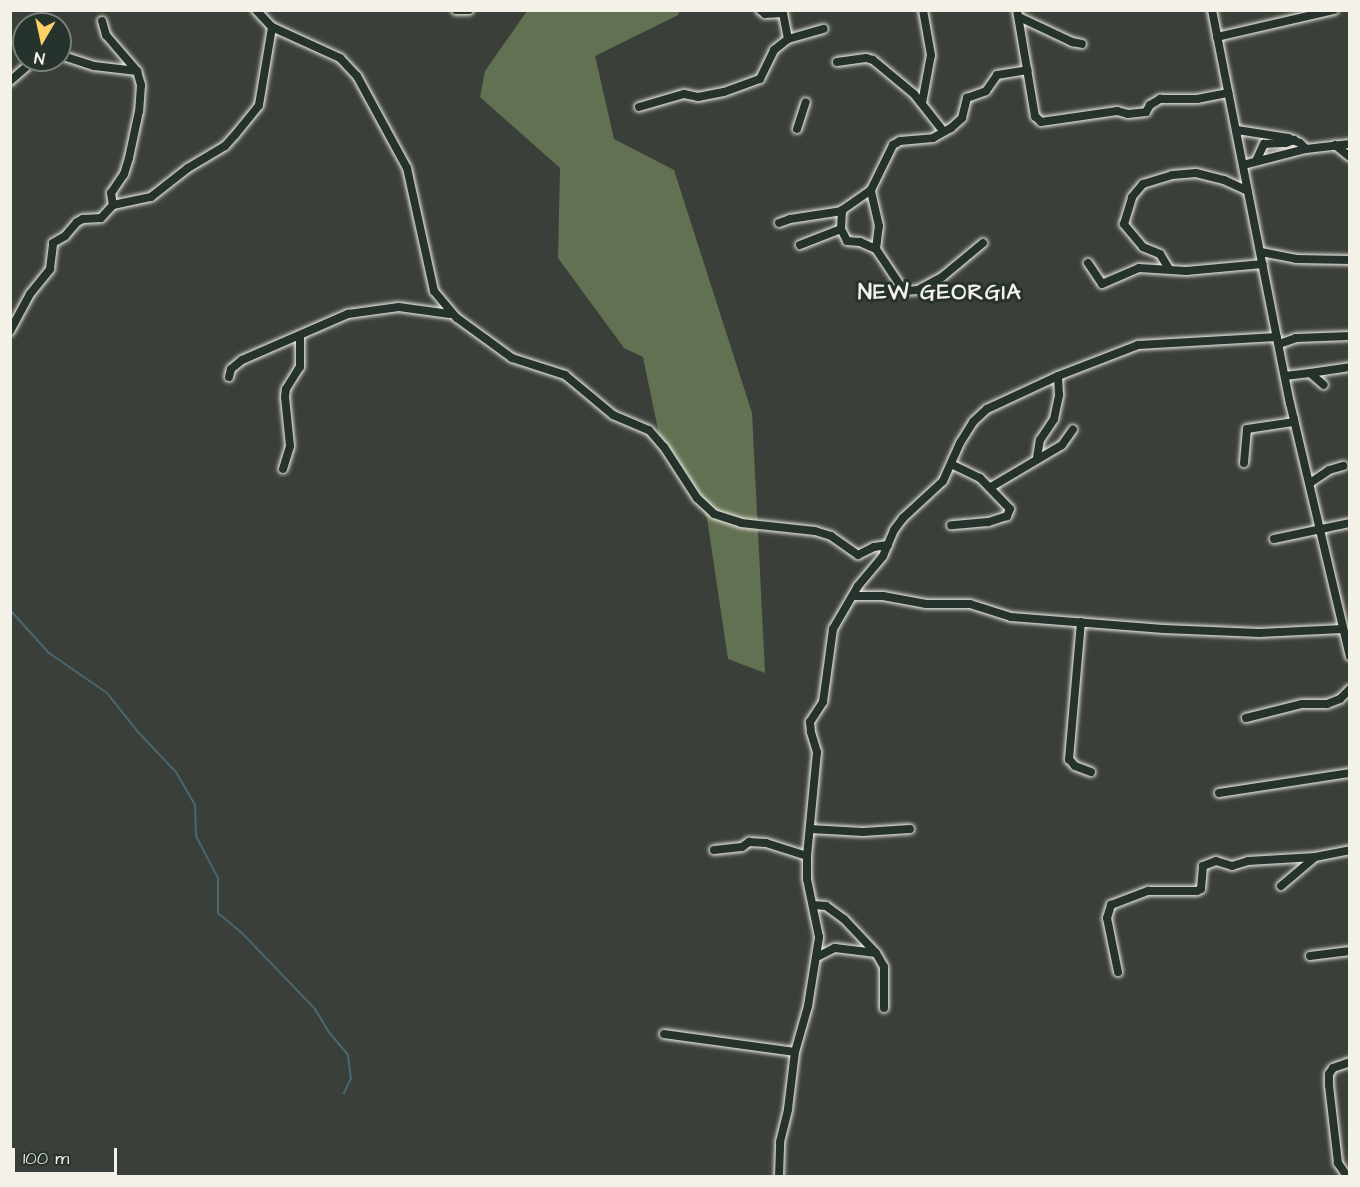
<!DOCTYPE html>
<style>
body{margin:0}
#map{position:relative;width:1360px;height:1187px;overflow:hidden;background:#3a4039;font-family:"Architects Daughter",sans-serif}
div>[style]{position:absolute}
[style*='--x']{left:calc(var(--x)*1px);top:calc(var(--y)*1px);width:calc(var(--w)*1px);rotate:calc(var(--a)*1deg)}
.green>*{inset:0;background:#637153}
.stream>*{height:2px;margin:-1px;padding:0 1px;transform-origin:1px;border-radius:1px;background:#4a6670}
.roads{filter:drop-shadow(0 0 2px #f4f1e8) drop-shadow(0 0 2px #f4f1e8)}
.street>*{height:8px;margin:-4px;padding:0 4px;transform-origin:4px;border-radius:4px;background:#26332d}
span{translate:-50% -50%;white-space:nowrap;text-align:center;line-height:1.15;-webkit-text-stroke:6px #26332d;paint-order:stroke}
.district-label{font-size:22px;color:#f4f1e8;font-weight:700;letter-spacing:1.5px}
.frame{position:absolute;inset:0;border:12px solid #f4f1e8;pointer-events:none}
.north{position:absolute;left:12px;top:12px;width:60px;height:60px;box-sizing:border-box;background:#26332d;border:2px solid #787f78;border-radius:50%;rotate:189deg;font-size:16px;font-weight:700;line-height:24px;text-align:center;color:#f4f1e8}
.north::after{content:'';display:block;margin:auto;width:21px;height:27px;background:#ffd166;clip-path:polygon(50% 0,100% 100%,50% 72%,0 100%)}
.scale{position:absolute;left:12px;top:1148px;width:105px;height:27px;box-sizing:border-box;border:3px solid #f4f1e8;border-top:0;padding-left:8px;font-size:18px;line-height:21px;white-space:nowrap;color:#f4f1e8;-webkit-text-stroke:4px #26332d;paint-order:stroke}
</style>
<div id="map">
<div class="green">
<div style="clip-path:polygon(527px 11px,680px 11px,678px 15px,595px 56px,614px 139px,674px 170px,752px 413px,765px 673px,728px 659px,707px 518px,681px 471px,662px 449px,643px 357px,624px 348px,558px 258px,560px 168px,480px 97px,485px 71px)"></div>
</div>
<div class="stream">
<div style="--x:10;--y:610;--w:58;--a:47.8"></div>
<div style="--x:49;--y:653;--w:70;--a:34.6"></div>
<div style="--x:107;--y:693;--w:50;--a:51.5"></div>
<div style="--x:138;--y:732;--w:55;--a:46.5"></div>
<div style="--x:176;--y:772;--w:38;--a:60"></div>
<div style="--x:195;--y:805;--w:31;--a:88"></div>
<div style="--x:196;--y:836;--w:47;--a:62.4"></div>
<div style="--x:218;--y:878;--w:35;--a:90"></div>
<div style="--x:218;--y:913;--w:30;--a:40"></div>
<div style="--x:241;--y:932;--w:107;--a:46.1"></div>
<div style="--x:315;--y:1009;--w:26;--a:59"></div>
<div style="--x:328;--y:1031;--w:31;--a:50"></div>
<div style="--x:348;--y:1055;--w:23;--a:83"></div>
<div style="--x:351;--y:1078;--w:17;--a:115"></div>
</div>
<div class="roads">
<div class="street">
<div style="--x:256;--y:10;--w:23;--a:47"></div>
<div style="--x:272;--y:27;--w:75;--a:24.5"></div>
<div style="--x:340;--y:58;--w:25;--a:47"></div>
<div style="--x:357;--y:76;--w:105;--a:61.5"></div>
<div style="--x:407;--y:168;--w:126;--a:77.6"></div>
<div style="--x:434;--y:291;--w:35;--a:50"></div>
<div style="--x:457;--y:318;--w:68;--a:36"></div>
<div style="--x:512;--y:358;--w:56;--a:17.8"></div>
<div style="--x:565;--y:375;--w:62;--a:39.8"></div>
<div style="--x:613;--y:415;--w:39;--a:23"></div>
<div style="--x:649;--y:430;--w:23;--a:49"></div>
<div style="--x:664;--y:447;--w:61;--a:57.1"></div>
<div style="--x:697;--y:498;--w:23;--a:43"></div>
<div style="--x:714;--y:514;--w:28;--a:18"></div>
<div style="--x:741;--y:523;--w:74;--a:6.2"></div>
<div style="--x:815;--y:531;--w:17;--a:17"></div>
<div style="--x:831;--y:536;--w:33;--a:35"></div>
<div style="--x:858;--y:555;--w:18;--a:-27"></div>
<div style="--x:874;--y:547;--w:14;--a:-8"></div>
<div style="--x:456;--y:10;--w:13;--a:0"></div>
<div style="--x:1017;--y:10;--w:108;--a:80.4"></div>
<div style="--x:1035;--y:116;--w:8;--a:45"></div>
<div style="--x:1041;--y:122;--w:77;--a:-8.2"></div>
<div style="--x:1117;--y:111;--w:11;--a:15"></div>
<div style="--x:1128;--y:114;--w:18;--a:-6"></div>
<div style="--x:1146;--y:112;--w:8;--a:-60"></div>
<div style="--x:1150;--y:105;--w:12;--a:-31"></div>
<div style="--x:1160;--y:99;--w:37;--a:0"></div>
<div style="--x:1197;--y:99;--w:32;--a:-11"></div>
<div style="--x:1212;--y:10;--w:401;--a:78.8"></div>
<div style="--x:1290;--y:403;--w:260;--a:76.7"></div>
<div style="--x:1019;--y:17;--w:59;--a:25.3"></div>
<div style="--x:1072;--y:42;--w:10;--a:11"></div>
<div style="--x:102;--y:21;--w:15;--a:74"></div>
<div style="--x:106;--y:35;--w:48;--a:49.3"></div>
<div style="--x:137;--y:71;--w:15;--a:74"></div>
<div style="--x:141;--y:85;--w:26;--a:94"></div>
<div style="--x:139;--y:111;--w:48;--a:102"></div>
<div style="--x:129;--y:158;--w:17;--a:107"></div>
<div style="--x:124;--y:174;--w:23;--a:124"></div>
<div style="--x:111;--y:193;--w:12;--a:81"></div>
<div style="--x:1217;--y:37;--w:120;--a:-13"></div>
<div style="--x:788;--y:39;--w:37;--a:-16"></div>
<div style="--x:60;--y:55;--w:36;--a:18"></div>
<div style="--x:94;--y:66;--w:43;--a:6.6"></div>
<div style="--x:837;--y:62;--w:29;--a:-8"></div>
<div style="--x:866;--y:58;--w:7;--a:16"></div>
<div style="--x:873;--y:60;--w:53;--a:39.7"></div>
<div style="--x:914;--y:94;--w:48;--a:51.7"></div>
<div style="--x:10;--y:81;--w:32;--a:-41"></div>
<div style="--x:922;--y:103;--w:49;--a:-79.4"></div>
<div style="--x:931;--y:55;--w:46;--a:-100.1"></div>
<div style="--x:639;--y:107;--w:47;--a:-16.1"></div>
<div style="--x:684;--y:94;--w:14;--a:12"></div>
<div style="--x:698;--y:97;--w:26;--a:-11"></div>
<div style="--x:724;--y:92;--w:38;--a:-20"></div>
<div style="--x:760;--y:79;--w:32;--a:-64"></div>
<div style="--x:774;--y:50;--w:18;--a:-38"></div>
<div style="--x:788;--y:39;--w:26;--a:-101"></div>
<div style="--x:783;--y:13;--w:18;--a:177"></div>
<div style="--x:765;--y:14;--w:6;--a:-141"></div>
<div style="--x:797;--y:129;--w:28;--a:-72"></div>
<div style="--x:1237;--y:130;--w:52;--a:8.9"></div>
<div style="--x:1288;--y:138;--w:13;--a:23"></div>
<div style="--x:1300;--y:143;--w:8;--a:45"></div>
<div style="--x:1335;--y:145;--w:19;--a:39"></div>
<div style="--x:1256;--y:161;--w:19;--a:-65"></div>
<div style="--x:1264;--y:144;--w:22;--a:-3"></div>
<div style="--x:1286;--y:143;--w:9;--a:-21"></div>
<div style="--x:1243;--y:165;--w:65;--a:-14.3"></div>
<div style="--x:1306;--y:149;--w:44;--a:-6.5"></div>
<div style="--x:871;--y:190;--w:35;--a:145"></div>
<div style="--x:842;--y:210;--w:19;--a:93"></div>
<div style="--x:841;--y:229;--w:13;--a:63"></div>
<div style="--x:847;--y:241;--w:13;--a:4"></div>
<div style="--x:860;--y:242;--w:17;--a:24"></div>
<div style="--x:779;--y:223;--w:12;--a:-20"></div>
<div style="--x:790;--y:219;--w:53;--a:-8.7"></div>
<div style="--x:983;--y:243;--w:53;--a:140.3"></div>
<div style="--x:942;--y:277;--w:27;--a:152"></div>
<div style="--x:918;--y:290;--w:14;--a:176"></div>
<div style="--x:904;--y:291;--w:50;--a:-123.7"></div>
<div style="--x:876;--y:249;--w:23;--a:-83"></div>
<div style="--x:879;--y:226;--w:37;--a:-103"></div>
<div style="--x:871;--y:190;--w:50;--a:-63.9"></div>
<div style="--x:893;--y:145;--w:8;--a:-30"></div>
<div style="--x:900;--y:141;--w:33;--a:-5"></div>
<div style="--x:933;--y:138;--w:21;--a:-29"></div>
<div style="--x:951;--y:128;--w:15;--a:-42"></div>
<div style="--x:962;--y:118;--w:21;--a:-76"></div>
<div style="--x:967;--y:98;--w:20;--a:-20"></div>
<div style="--x:986;--y:91;--w:19;--a:-55"></div>
<div style="--x:997;--y:75;--w:31;--a:-9"></div>
<div style="--x:800;--y:245;--w:44;--a:-21.3"></div>
<div style="--x:1261;--y:252;--w:36;--a:11"></div>
<div style="--x:1296;--y:259;--w:54;--a:1.1"></div>
<div style="--x:1088;--y:263;--w:25;--a:56"></div>
<div style="--x:1102;--y:284;--w:40;--a:-23.4"></div>
<div style="--x:1139;--y:268;--w:47;--a:3.7"></div>
<div style="--x:1186;--y:271;--w:77;--a:-5.2"></div>
<div style="--x:1169;--y:269;--w:17;--a:-121"></div>
<div style="--x:1160;--y:254;--w:18;--a:-158"></div>
<div style="--x:1143;--y:247;--w:30;--a:-130"></div>
<div style="--x:1124;--y:224;--w:28;--a:-73"></div>
<div style="--x:1132;--y:197;--w:17;--a:-50"></div>
<div style="--x:1143;--y:184;--w:30;--a:-17"></div>
<div style="--x:1172;--y:175;--w:24;--a:-5"></div>
<div style="--x:1196;--y:173;--w:29;--a:14"></div>
<div style="--x:1224;--y:180;--w:26;--a:25"></div>
<div style="--x:10;--y:331;--w:42;--a:-61.6"></div>
<div style="--x:30;--y:294;--w:32;--a:-51"></div>
<div style="--x:50;--y:269;--w:26;--a:-83"></div>
<div style="--x:53;--y:243;--w:14;--a:-30"></div>
<div style="--x:65;--y:236;--w:18;--a:-49"></div>
<div style="--x:77;--y:222;--w:7;--a:-27"></div>
<div style="--x:83;--y:219;--w:18;--a:-3"></div>
<div style="--x:101;--y:218;--w:18;--a:-47"></div>
<div style="--x:113;--y:205;--w:39;--a:-12"></div>
<div style="--x:151;--y:197;--w:47;--a:-38.1"></div>
<div style="--x:188;--y:168;--w:43;--a:-30.7"></div>
<div style="--x:225;--y:146;--w:15;--a:-48"></div>
<div style="--x:235;--y:135;--w:38;--a:-51"></div>
<div style="--x:259;--y:105;--w:79;--a:-80.5"></div>
<div style="--x:1279;--y:344;--w:18;--a:-19"></div>
<div style="--x:1296;--y:338;--w:54;--a:-2.1"></div>
<div style="--x:1310;--y:373;--w:40;--a:-8.5"></div>
<div style="--x:1285;--y:376;--w:25;--a:-7"></div>
<div style="--x:1310;--y:373;--w:18;--a:41"></div>
<div style="--x:229;--y:377;--w:8;--a:-76"></div>
<div style="--x:231;--y:369;--w:14;--a:-39"></div>
<div style="--x:242;--y:360;--w:116;--a:-23.5"></div>
<div style="--x:348;--y:314;--w:51;--a:-7.8"></div>
<div style="--x:399;--y:307;--w:51;--a:7.8"></div>
<div style="--x:1037;--y:458;--w:18;--a:-81"></div>
<div style="--x:1040;--y:440;--w:25;--a:-56"></div>
<div style="--x:1054;--y:419;--w:25;--a:-78"></div>
<div style="--x:1059;--y:395;--w:19;--a:-93"></div>
<div style="--x:1244;--y:463;--w:34;--a:-85"></div>
<div style="--x:1247;--y:429;--w:48;--a:-8.5"></div>
<div style="--x:1294;--y:422;--w:3;--a:-90"></div>
<div style="--x:951;--y:464;--w:32;--a:26"></div>
<div style="--x:980;--y:478;--w:43;--a:45.9"></div>
<div style="--x:1010;--y:509;--w:8;--a:113"></div>
<div style="--x:1007;--y:516;--w:20;--a:162"></div>
<div style="--x:988;--y:522;--w:37;--a:175"></div>
<div style="--x:283;--y:469;--w:24;--a:-73"></div>
<div style="--x:290;--y:446;--w:49;--a:-95.8"></div>
<div style="--x:285;--y:397;--w:8;--a:-83"></div>
<div style="--x:286;--y:389;--w:26;--a:-58"></div>
<div style="--x:300;--y:367;--w:30;--a:-90"></div>
<div style="--x:1310;--y:483;--w:23;--a:-34"></div>
<div style="--x:1329;--y:470;--w:15;--a:-16"></div>
<div style="--x:991;--y:487;--w:82;--a:-30.6"></div>
<div style="--x:1062;--y:445;--w:19;--a:-55"></div>
<div style="--x:1274;--y:539;--w:78;--a:-11.9"></div>
<div style="--x:853;--y:596;--w:30;--a:0"></div>
<div style="--x:883;--y:596;--w:44;--a:10.5"></div>
<div style="--x:926;--y:604;--w:44;--a:0"></div>
<div style="--x:970;--y:604;--w:43;--a:17.6"></div>
<div style="--x:1011;--y:617;--w:153;--a:4.5"></div>
<div style="--x:1164;--y:629;--w:95;--a:2.4"></div>
<div style="--x:1259;--y:633;--w:84;--a:-2.7"></div>
<div style="--x:1081;--y:622;--w:138;--a:95"></div>
<div style="--x:1069;--y:759;--w:9;--a:49"></div>
<div style="--x:1075;--y:766;--w:17;--a:21"></div>
<div style="--x:1246;--y:718;--w:58;--a:-14"></div>
<div style="--x:1302;--y:704;--w:25;--a:0"></div>
<div style="--x:1327;--y:704;--w:14;--a:-21"></div>
<div style="--x:1340;--y:699;--w:14;--a:-45"></div>
<div style="--x:1219;--y:793;--w:133;--a:-8.7"></div>
<div style="--x:810;--y:829;--w:53;--a:3.2"></div>
<div style="--x:863;--y:832;--w:47;--a:-3.7"></div>
<div style="--x:714;--y:850;--w:28;--a:-6"></div>
<div style="--x:742;--y:847;--w:9;--a:-36"></div>
<div style="--x:749;--y:842;--w:17;--a:3"></div>
<div style="--x:766;--y:843;--w:43;--a:17.6"></div>
<div style="--x:1281;--y:886;--w:43;--a:-40.3"></div>
<div style="--x:813;--y:905;--w:13;--a:4"></div>
<div style="--x:826;--y:906;--w:22;--a:36"></div>
<div style="--x:844;--y:919;--w:45;--a:46.8"></div>
<div style="--x:1310;--y:956;--w:40;--a:-7.1"></div>
<div style="--x:817;--y:957;--w:20;--a:-27"></div>
<div style="--x:835;--y:948;--w:41;--a:7"></div>
<div style="--x:876;--y:953;--w:16;--a:60"></div>
<div style="--x:884;--y:967;--w:41;--a:90"></div>
<div style="--x:1118;--y:972;--w:55;--a:-101.5"></div>
<div style="--x:1107;--y:918;--w:14;--a:-73"></div>
<div style="--x:1111;--y:905;--w:40;--a:-21"></div>
<div style="--x:1148;--y:891;--w:49;--a:0"></div>
<div style="--x:1197;--y:891;--w:4;--a:-27"></div>
<div style="--x:1201;--y:889;--w:23;--a:-85"></div>
<div style="--x:1203;--y:866;--w:14;--a:-21"></div>
<div style="--x:1216;--y:861;--w:17;--a:17"></div>
<div style="--x:1232;--y:866;--w:17;--a:-17"></div>
<div style="--x:1248;--y:861;--w:67;--a:-3.4"></div>
<div style="--x:1315;--y:857;--w:36;--a:-11"></div>
<div style="--x:664;--y:1034;--w:132;--a:7.8"></div>
<div style="--x:779;--y:1176;--w:34;--a:-88"></div>
<div style="--x:780;--y:1142;--w:34;--a:-76"></div>
<div style="--x:788;--y:1109;--w:57;--a:-83"></div>
<div style="--x:795;--y:1052;--w:48;--a:-74.2"></div>
<div style="--x:808;--y:1006;--w:70;--a:-80.9"></div>
<div style="--x:819;--y:937;--w:59;--a:-101.7"></div>
<div style="--x:807;--y:879;--w:23;--a:-90"></div>
<div style="--x:807;--y:856;--w:104;--a:-84.5"></div>
<div style="--x:817;--y:752;--w:21;--a:-107"></div>
<div style="--x:811;--y:732;--w:10;--a:-96"></div>
<div style="--x:810;--y:722;--w:24;--a:-57"></div>
<div style="--x:823;--y:702;--w:74;--a:-82.2"></div>
<div style="--x:833;--y:629;--w:50;--a:-59.8"></div>
<div style="--x:858;--y:586;--w:39;--a:-50"></div>
<div style="--x:883;--y:556;--w:28;--a:-67"></div>
<div style="--x:894;--y:530;--w:15;--a:-53"></div>
<div style="--x:903;--y:518;--w:54;--a:-42.8"></div>
<div style="--x:943;--y:481;--w:42;--a:-65.9"></div>
<div style="--x:960;--y:443;--w:25;--a:-58"></div>
<div style="--x:973;--y:422;--w:19;--a:-43"></div>
<div style="--x:987;--y:409;--w:78;--a:-24.9"></div>
<div style="--x:1058;--y:376;--w:86;--a:-21.2"></div>
<div style="--x:1138;--y:345;--w:139;--a:-3.3"></div>
<div style="--x:1347;--y:1176;--w:16;--a:-125"></div>
<div style="--x:1338;--y:1163;--w:79;--a:-96.6"></div>
<div style="--x:1329;--y:1085;--w:11;--a:-90"></div>
<div style="--x:1329;--y:1074;--w:7;--a:-56"></div>
<div style="--x:1333;--y:1068;--w:18;--a:-19"></div>
</div>
</div>
<div class="district-label">
<span style="left:940px;top:293px">NEW GEORGIA</span>
</div>
<div class="frame"></div>
<div class="north">N</div>
<div class="scale">100 m</div>
</div>
